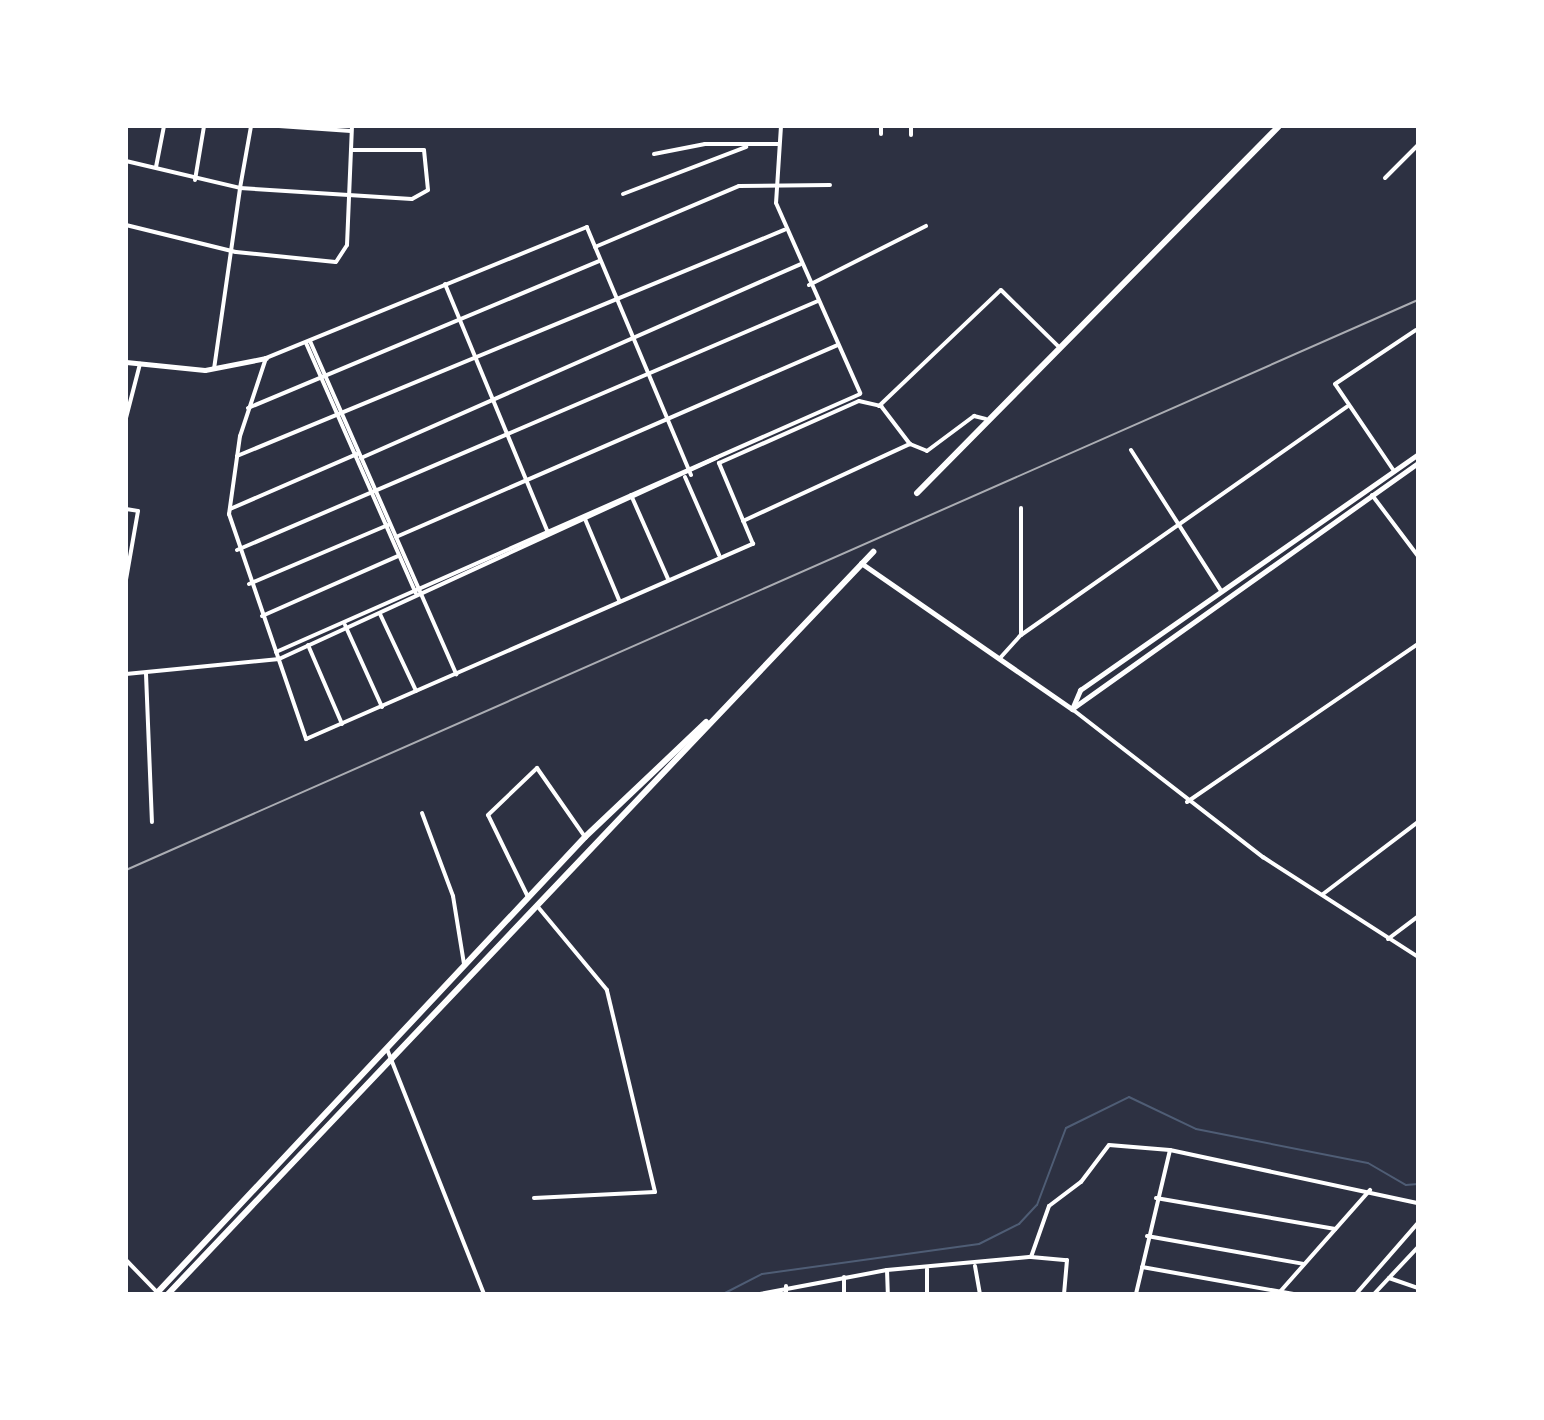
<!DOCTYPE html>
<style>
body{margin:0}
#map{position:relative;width:1544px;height:1420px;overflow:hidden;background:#2d3142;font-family:Inter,sans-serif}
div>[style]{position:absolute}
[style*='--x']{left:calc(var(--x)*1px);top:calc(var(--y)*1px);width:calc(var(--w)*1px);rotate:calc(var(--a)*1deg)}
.stream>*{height:2px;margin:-1px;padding:0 1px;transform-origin:1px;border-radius:1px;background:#4f5d75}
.minor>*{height:4px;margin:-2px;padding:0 2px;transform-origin:2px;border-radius:2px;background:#fff}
.tertiary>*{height:5px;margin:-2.5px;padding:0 2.5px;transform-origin:2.5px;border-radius:2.5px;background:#fff}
.primary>*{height:6px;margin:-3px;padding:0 3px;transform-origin:3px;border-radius:3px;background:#fff}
.rail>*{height:2px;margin:-1px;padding:0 1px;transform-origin:1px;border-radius:1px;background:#abadb3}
span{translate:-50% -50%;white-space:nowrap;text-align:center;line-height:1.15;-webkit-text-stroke:7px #fff;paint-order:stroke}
.frame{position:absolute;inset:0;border:128px solid #fff;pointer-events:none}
</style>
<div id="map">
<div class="stream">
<div style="--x:723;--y:1294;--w:44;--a:-27.1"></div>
<div style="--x:762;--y:1274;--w:219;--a:-7.9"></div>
<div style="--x:979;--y:1244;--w:45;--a:-26.6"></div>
<div style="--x:1019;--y:1224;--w:26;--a:-47"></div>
<div style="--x:1037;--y:1205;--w:82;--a:-69.4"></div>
<div style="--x:1066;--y:1128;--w:70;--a:-26.2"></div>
<div style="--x:1129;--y:1097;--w:74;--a:25.5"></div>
<div style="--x:1196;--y:1129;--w:175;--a:11.2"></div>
<div style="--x:1368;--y:1163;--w:44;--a:30.1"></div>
<div style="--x:1406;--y:1185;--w:12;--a:-5"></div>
</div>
<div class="minor">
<div style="--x:279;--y:126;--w:72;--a:4"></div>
<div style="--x:781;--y:126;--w:77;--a:93.7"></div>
<div style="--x:776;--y:203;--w:208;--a:66.1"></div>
<div style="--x:911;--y:126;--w:9;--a:90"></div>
<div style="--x:881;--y:134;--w:8;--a:-90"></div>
<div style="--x:654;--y:154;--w:52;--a:-11.1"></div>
<div style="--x:705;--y:144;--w:74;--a:0"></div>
<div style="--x:126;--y:161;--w:117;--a:13.3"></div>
<div style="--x:240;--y:188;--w:63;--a:-79.9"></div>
<div style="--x:156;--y:167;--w:42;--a:-79"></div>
<div style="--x:1385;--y:178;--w:47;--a:-45"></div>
<div style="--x:195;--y:180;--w:55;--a:-80.5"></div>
<div style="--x:623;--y:194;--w:132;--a:-20.9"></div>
<div style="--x:126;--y:225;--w:113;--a:13.8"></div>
<div style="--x:236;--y:252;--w:100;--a:5.7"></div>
<div style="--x:336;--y:262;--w:20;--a:-57"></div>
<div style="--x:347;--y:245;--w:119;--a:-87.6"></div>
<div style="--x:595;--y:247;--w:156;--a:-23"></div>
<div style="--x:739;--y:186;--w:91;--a:-0.6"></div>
<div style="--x:445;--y:284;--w:269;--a:67.5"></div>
<div style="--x:809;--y:285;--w:131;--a:-26.8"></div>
<div style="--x:310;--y:341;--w:364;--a:66.3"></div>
<div style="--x:306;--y:343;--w:273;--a:66.3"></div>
<div style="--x:214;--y:369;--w:183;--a:-81.8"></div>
<div style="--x:240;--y:188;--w:172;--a:3.7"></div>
<div style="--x:412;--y:199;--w:18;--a:-29"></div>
<div style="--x:428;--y:190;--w:40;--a:-95.7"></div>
<div style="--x:424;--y:150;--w:73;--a:180"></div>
<div style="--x:879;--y:406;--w:168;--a:-43.6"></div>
<div style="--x:1001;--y:290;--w:80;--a:44.5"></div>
<div style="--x:248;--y:408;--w:381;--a:-22.7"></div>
<div style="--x:126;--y:418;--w:56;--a:-75.5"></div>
<div style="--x:1131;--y:450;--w:167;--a:57.4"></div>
<div style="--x:237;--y:456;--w:592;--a:-22.45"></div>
<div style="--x:361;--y:458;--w:480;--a:-23.8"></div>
<div style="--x:1394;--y:471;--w:105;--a:-124.1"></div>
<div style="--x:1335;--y:384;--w:97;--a:-33.7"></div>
<div style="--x:691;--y:475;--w:269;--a:-112.8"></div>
<div style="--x:587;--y:227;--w:347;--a:157.8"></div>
<div style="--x:266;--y:358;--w:82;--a:108.4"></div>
<div style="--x:240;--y:436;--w:79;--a:98"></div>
<div style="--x:229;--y:514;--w:238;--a:71.1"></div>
<div style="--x:306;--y:739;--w:488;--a:-23.6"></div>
<div style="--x:753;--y:544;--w:88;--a:-112.8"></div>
<div style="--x:719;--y:463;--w:153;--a:-23.9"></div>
<div style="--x:859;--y:401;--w:23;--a:13"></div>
<div style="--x:881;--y:406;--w:48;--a:52.7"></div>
<div style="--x:910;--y:444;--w:18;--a:22"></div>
<div style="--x:927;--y:451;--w:59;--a:-36.7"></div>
<div style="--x:974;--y:416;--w:12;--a:14"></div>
<div style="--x:685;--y:477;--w:85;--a:66.4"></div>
<div style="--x:631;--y:495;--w:92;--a:66.2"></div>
<div style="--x:1372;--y:495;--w:76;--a:53"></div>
<div style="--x:1021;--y:508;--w:127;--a:90"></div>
<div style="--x:126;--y:509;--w:12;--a:9"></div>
<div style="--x:138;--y:511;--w:70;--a:99.9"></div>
<div style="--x:230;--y:509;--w:138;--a:-23.4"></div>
<div style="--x:585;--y:519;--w:88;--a:67.2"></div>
<div style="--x:743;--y:521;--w:184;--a:-24.8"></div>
<div style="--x:396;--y:537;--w:482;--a:-23.5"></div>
<div style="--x:237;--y:550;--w:632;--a:-23.2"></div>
<div style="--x:249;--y:584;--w:151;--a:-23"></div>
<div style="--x:380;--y:614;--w:85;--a:64.9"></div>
<div style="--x:262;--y:616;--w:149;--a:-23.8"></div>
<div style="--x:345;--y:625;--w:90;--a:65.7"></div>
<div style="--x:308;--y:645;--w:86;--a:66.7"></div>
<div style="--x:276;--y:652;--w:638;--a:-23.83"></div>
<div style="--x:1001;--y:657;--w:30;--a:-48"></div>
<div style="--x:1021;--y:635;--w:398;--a:-35"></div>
<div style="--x:126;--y:674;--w:154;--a:-5.6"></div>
<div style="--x:279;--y:659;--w:482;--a:-24.7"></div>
<div style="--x:146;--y:674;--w:148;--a:87.7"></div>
<div style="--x:1072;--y:709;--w:242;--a:37.8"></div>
<div style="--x:1263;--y:857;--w:184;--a:32.8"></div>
<div style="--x:1187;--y:802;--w:280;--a:-34.4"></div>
<div style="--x:422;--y:813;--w:89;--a:69.5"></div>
<div style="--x:453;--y:896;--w:69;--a:80.8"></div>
<div style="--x:1323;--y:894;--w:119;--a:-37.2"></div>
<div style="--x:528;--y:897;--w:91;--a:-116"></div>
<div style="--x:488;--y:815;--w:68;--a:-43.8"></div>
<div style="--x:537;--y:768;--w:84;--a:55.2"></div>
<div style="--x:1388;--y:939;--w:38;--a:-37"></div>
<div style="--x:387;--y:1049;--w:264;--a:68.4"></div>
<div style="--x:1170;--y:1150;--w:254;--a:12.1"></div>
<div style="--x:534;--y:1198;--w:121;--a:-2.8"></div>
<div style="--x:655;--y:1192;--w:208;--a:-103.4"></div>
<div style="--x:607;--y:990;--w:108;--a:-129.7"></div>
<div style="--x:1156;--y:1198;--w:182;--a:9.8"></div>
<div style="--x:1147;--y:1236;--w:159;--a:10.1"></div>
<div style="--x:1031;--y:1257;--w:54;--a:-70.6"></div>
<div style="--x:1049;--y:1206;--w:40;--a:-37"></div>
<div style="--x:1081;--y:1182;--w:46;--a:-52.9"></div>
<div style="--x:1109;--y:1145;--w:61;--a:4.7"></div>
<div style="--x:1170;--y:1150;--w:148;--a:103.3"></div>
<div style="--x:126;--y:1260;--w:45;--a:45.9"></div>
<div style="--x:975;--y:1266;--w:28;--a:80"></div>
<div style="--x:1142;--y:1267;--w:154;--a:10.1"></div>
<div style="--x:887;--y:1270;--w:24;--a:88"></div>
<div style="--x:1389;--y:1278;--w:31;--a:19"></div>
<div style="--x:786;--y:1286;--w:8;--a:90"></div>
<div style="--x:760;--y:1294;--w:129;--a:-10.7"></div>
<div style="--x:887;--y:1270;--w:145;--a:-5.2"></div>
<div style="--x:1031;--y:1257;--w:36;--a:5"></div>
<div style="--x:1067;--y:1260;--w:34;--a:95"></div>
<div style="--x:844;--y:1294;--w:17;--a:-90"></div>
<div style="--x:927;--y:1294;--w:25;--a:-90"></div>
<div style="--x:1278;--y:1294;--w:139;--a:-48.5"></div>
<div style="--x:1356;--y:1294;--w:94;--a:-48.9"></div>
<div style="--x:1374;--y:1294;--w:64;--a:-46.9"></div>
</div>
<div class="tertiary">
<div style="--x:126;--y:362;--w:79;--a:5.8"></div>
<div style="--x:205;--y:370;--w:62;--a:-11.1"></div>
<div style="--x:861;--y:563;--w:257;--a:34.7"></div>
<div style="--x:1073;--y:708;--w:423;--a:-35.4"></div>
<div style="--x:1072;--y:709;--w:21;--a:-67"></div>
<div style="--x:1080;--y:690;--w:412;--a:-34.9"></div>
</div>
<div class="primary">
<div style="--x:917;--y:493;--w:515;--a:-45.39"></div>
<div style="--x:156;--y:1294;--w:627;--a:-46.81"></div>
<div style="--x:585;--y:837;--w:167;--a:-43.5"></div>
<div style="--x:168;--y:1294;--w:1024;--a:-46.46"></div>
</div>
<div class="rail">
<div style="--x:126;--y:870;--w:1412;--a:-23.81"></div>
</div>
<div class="frame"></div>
</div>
